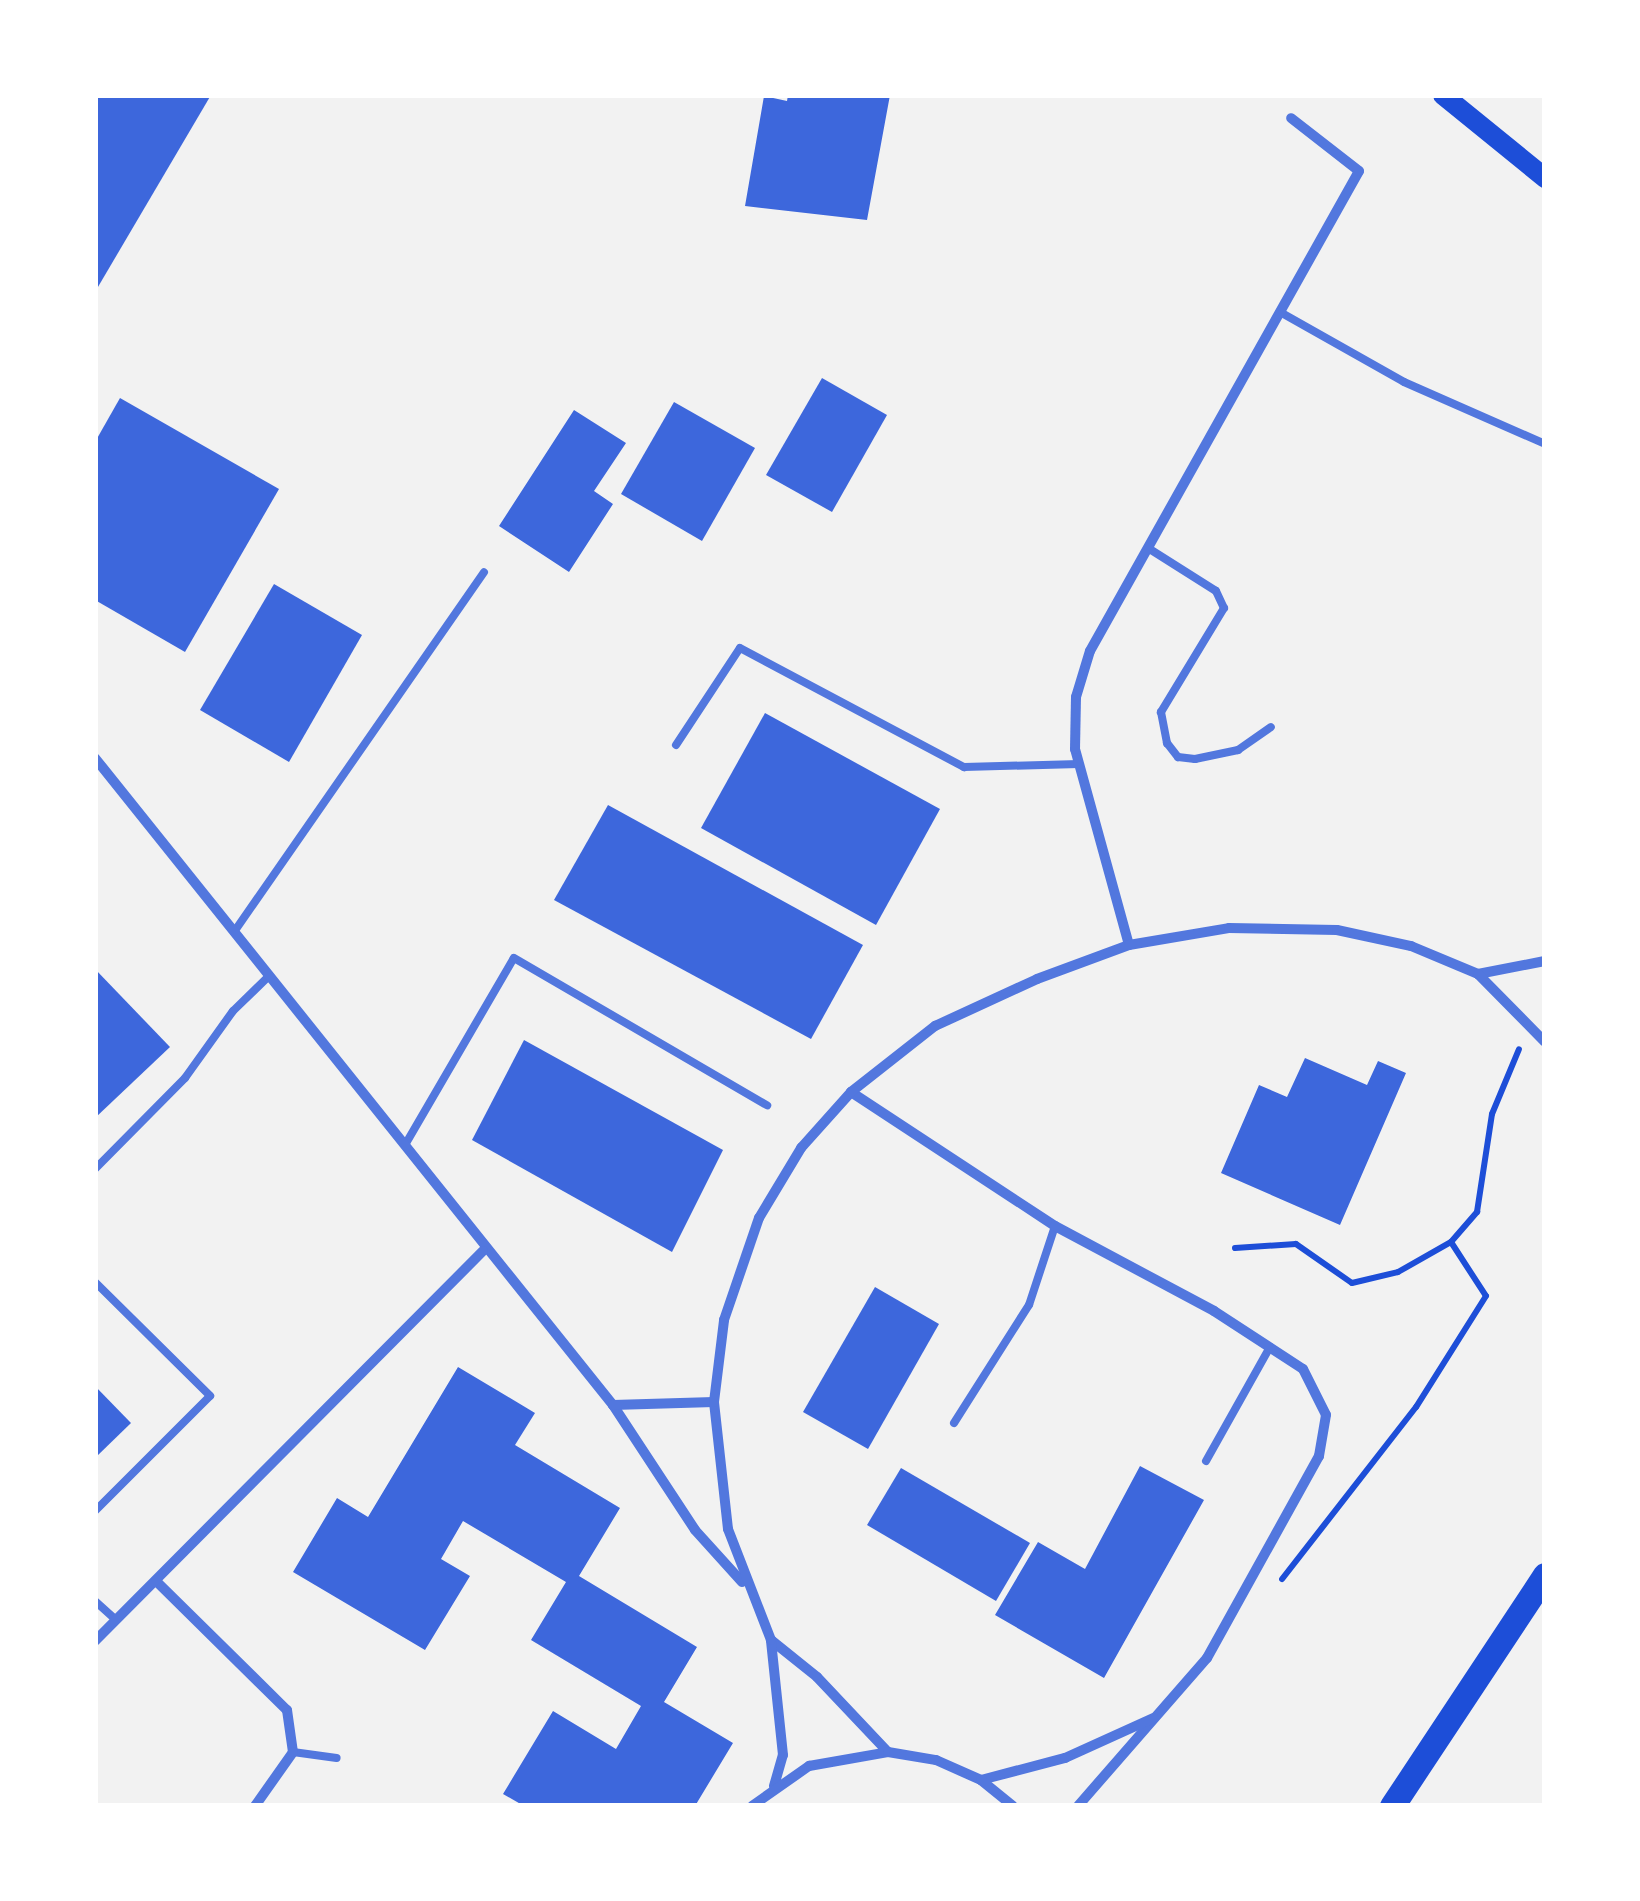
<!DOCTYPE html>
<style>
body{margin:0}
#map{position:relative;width:1640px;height:1901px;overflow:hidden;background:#f2f2f2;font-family:Georgia,serif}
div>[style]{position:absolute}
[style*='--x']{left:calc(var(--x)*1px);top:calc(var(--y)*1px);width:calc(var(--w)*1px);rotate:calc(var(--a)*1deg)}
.building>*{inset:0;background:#3d67dc}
.path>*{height:6px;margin:-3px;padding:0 3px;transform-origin:3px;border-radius:3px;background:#1d4ed8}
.service>*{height:8px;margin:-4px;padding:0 4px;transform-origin:4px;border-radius:4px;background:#5277de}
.minor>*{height:10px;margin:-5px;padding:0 5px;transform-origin:5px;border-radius:5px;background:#5277de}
.secondary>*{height:20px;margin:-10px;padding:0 10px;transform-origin:10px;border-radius:10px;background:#1d4ed8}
.primary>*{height:25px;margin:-12.5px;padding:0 12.5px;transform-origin:12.5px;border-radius:12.5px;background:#1d4ed8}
span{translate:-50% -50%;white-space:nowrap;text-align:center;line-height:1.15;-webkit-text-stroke:8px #fff;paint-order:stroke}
.frame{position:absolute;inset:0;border:98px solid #fff;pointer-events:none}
</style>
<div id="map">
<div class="building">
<div style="clip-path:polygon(95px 95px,211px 95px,95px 292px)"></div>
<div style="clip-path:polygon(788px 95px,890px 95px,867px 220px,745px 206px,764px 96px,787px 101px)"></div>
<div style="clip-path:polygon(822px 378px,887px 415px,832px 512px,766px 475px)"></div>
<div style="clip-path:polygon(120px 398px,279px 489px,185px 652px,95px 600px,95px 442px)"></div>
<div style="clip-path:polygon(674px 402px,755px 448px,702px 541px,621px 494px)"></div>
<div style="clip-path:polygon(574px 410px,626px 443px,594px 491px,613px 504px,569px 572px,499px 526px)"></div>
<div style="clip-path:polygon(274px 584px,362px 635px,289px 762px,200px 710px)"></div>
<div style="clip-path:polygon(765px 713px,940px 809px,876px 925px,701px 828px)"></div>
<div style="clip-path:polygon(608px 805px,863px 945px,811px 1039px,554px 900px)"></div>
<div style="clip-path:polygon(95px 969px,170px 1047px,95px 1118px)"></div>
<div style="clip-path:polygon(524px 1040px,723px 1150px,672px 1252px,472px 1140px)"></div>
<div style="clip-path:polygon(1305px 1058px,1367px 1085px,1378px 1061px,1406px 1073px,1340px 1225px,1221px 1173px,1259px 1085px,1287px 1097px)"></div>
<div style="clip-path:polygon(875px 1287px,939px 1324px,868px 1449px,803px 1412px)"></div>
<div style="clip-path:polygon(458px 1367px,535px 1413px,515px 1445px,620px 1508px,579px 1576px,697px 1647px,664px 1702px,733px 1743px,695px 1806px,524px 1806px,503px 1794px,553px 1711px,616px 1749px,641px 1706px,531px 1640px,566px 1582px,463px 1521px,441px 1559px,470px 1576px,425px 1650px,293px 1572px,337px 1498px,368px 1517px)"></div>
<div style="clip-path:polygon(95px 1386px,131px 1423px,95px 1458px)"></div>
<div style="clip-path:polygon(1140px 1466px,1204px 1500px,1104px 1678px,995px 1615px,1038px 1542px,1085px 1569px)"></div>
<div style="clip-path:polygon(901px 1468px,1030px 1543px,996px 1601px,867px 1525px)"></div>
</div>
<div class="path">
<div style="--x:1451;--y:1242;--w:40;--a:-49"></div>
<div style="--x:1477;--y:1212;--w:99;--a:-81.3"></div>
<div style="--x:1492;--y:1114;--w:70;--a:-67.4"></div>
<div style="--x:1235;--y:1248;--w:61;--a:-3.8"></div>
<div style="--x:1296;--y:1244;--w:68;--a:34.9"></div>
<div style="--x:1352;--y:1283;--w:47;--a:-13.4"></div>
<div style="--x:1398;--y:1272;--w:61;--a:-29.5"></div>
<div style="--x:1451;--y:1242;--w:64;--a:57.1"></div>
<div style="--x:1486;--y:1296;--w:131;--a:122.2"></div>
<div style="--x:1416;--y:1407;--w:218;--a:127.9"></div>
</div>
<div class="service">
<div style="--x:1280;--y:312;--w:142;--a:29.4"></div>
<div style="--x:1404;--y:382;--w:154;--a:23.7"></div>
<div style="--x:1148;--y:548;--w:80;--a:32.3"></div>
<div style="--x:1216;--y:591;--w:19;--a:65"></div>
<div style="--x:1224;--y:608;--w:122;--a:121.2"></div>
<div style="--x:1161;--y:712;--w:32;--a:79"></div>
<div style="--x:1167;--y:743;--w:18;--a:52"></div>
<div style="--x:1178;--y:757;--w:17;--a:7"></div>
<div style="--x:1195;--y:759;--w:44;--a:-11.8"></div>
<div style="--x:1238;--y:750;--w:40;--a:-34.9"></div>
<div style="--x:676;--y:745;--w:116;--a:-56.6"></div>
<div style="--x:740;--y:648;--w:254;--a:28"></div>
<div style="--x:964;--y:767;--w:115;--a:-1.5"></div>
<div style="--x:234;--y:932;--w:438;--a:-55.2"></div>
<div style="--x:405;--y:1145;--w:216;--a:-59.8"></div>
<div style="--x:514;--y:958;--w:293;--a:30.2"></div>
<div style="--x:95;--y:1169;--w:128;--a:-45.3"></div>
<div style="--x:185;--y:1078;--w:82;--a:-54.4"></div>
<div style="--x:233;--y:1011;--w:50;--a:-44.2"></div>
<div style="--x:95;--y:1282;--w:162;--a:44.7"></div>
<div style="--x:210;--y:1396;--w:163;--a:135"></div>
<div style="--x:954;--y:1423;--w:140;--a:-57.6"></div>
<div style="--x:1029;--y:1305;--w:83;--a:-71.8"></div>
<div style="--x:1206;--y:1461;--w:131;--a:-60.7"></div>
<div style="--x:95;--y:1601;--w:28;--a:42"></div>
<div style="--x:293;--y:1752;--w:44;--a:7.8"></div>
</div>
<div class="minor">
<div style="--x:95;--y:758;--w:829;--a:51.32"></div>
<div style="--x:613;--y:1405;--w:149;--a:56.7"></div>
<div style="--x:695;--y:1530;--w:70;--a:47.9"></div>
<div style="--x:1129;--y:945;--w:203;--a:-105.4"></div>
<div style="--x:1075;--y:749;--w:52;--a:-88.9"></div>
<div style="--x:1076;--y:697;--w:48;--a:-73.1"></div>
<div style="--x:1090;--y:651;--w:550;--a:-60.73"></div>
<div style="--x:1359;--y:171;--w:86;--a:-142.1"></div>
<div style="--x:1478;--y:974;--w:68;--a:-11"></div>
<div style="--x:851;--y:1092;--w:244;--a:33.3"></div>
<div style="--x:1055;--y:1226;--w:180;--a:28.1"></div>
<div style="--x:1214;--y:1311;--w:106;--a:33.1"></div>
<div style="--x:1303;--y:1369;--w:51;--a:63.4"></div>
<div style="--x:1326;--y:1415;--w:42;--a:99.7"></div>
<div style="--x:1319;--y:1456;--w:231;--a:119"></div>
<div style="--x:1207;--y:1658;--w:196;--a:131.1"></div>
<div style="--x:613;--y:1405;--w:101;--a:-1.7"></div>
<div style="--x:156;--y:1581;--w:184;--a:44.6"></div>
<div style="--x:287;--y:1710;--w:42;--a:81.9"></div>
<div style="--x:293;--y:1752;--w:66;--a:125.1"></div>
<div style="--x:771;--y:1640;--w:59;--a:38.8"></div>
<div style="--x:817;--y:1677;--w:103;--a:46.6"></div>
<div style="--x:95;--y:1641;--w:550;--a:-45.15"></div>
<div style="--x:981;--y:1780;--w:87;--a:-14.7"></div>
<div style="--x:1065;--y:1758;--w:97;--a:-24.4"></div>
<div style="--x:774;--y:1786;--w:32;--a:-74"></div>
<div style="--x:783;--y:1755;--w:116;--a:-96"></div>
<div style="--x:771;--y:1640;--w:119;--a:-111.2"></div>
<div style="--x:728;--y:1529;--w:128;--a:-96.3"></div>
<div style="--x:714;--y:1402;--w:83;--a:-83"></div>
<div style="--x:724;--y:1320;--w:108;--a:-71.1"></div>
<div style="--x:759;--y:1218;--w:82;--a:-59"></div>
<div style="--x:801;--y:1148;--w:75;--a:-48.2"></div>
<div style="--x:851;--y:1092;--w:107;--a:-38.2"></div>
<div style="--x:935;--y:1026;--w:112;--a:-24.7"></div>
<div style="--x:1037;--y:979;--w:98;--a:-20.3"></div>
<div style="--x:1129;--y:945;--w:101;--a:-9.6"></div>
<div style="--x:1229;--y:928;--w:108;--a:1.1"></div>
<div style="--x:1337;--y:930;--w:76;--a:12.2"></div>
<div style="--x:1411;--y:946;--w:73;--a:22.7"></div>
<div style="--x:1478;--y:974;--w:95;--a:45.4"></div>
<div style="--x:752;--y:1806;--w:70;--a:-35.1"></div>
<div style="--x:809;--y:1766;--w:80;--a:-10"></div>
<div style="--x:888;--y:1752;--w:49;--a:9.5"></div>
<div style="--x:936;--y:1760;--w:49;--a:24"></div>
<div style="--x:981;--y:1780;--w:41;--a:39.1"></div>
</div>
<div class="secondary">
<div style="--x:1443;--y:95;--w:132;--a:39.1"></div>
</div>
<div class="primary">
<div style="--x:1392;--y:1806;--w:277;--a:-56.5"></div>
</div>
<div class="frame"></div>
</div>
